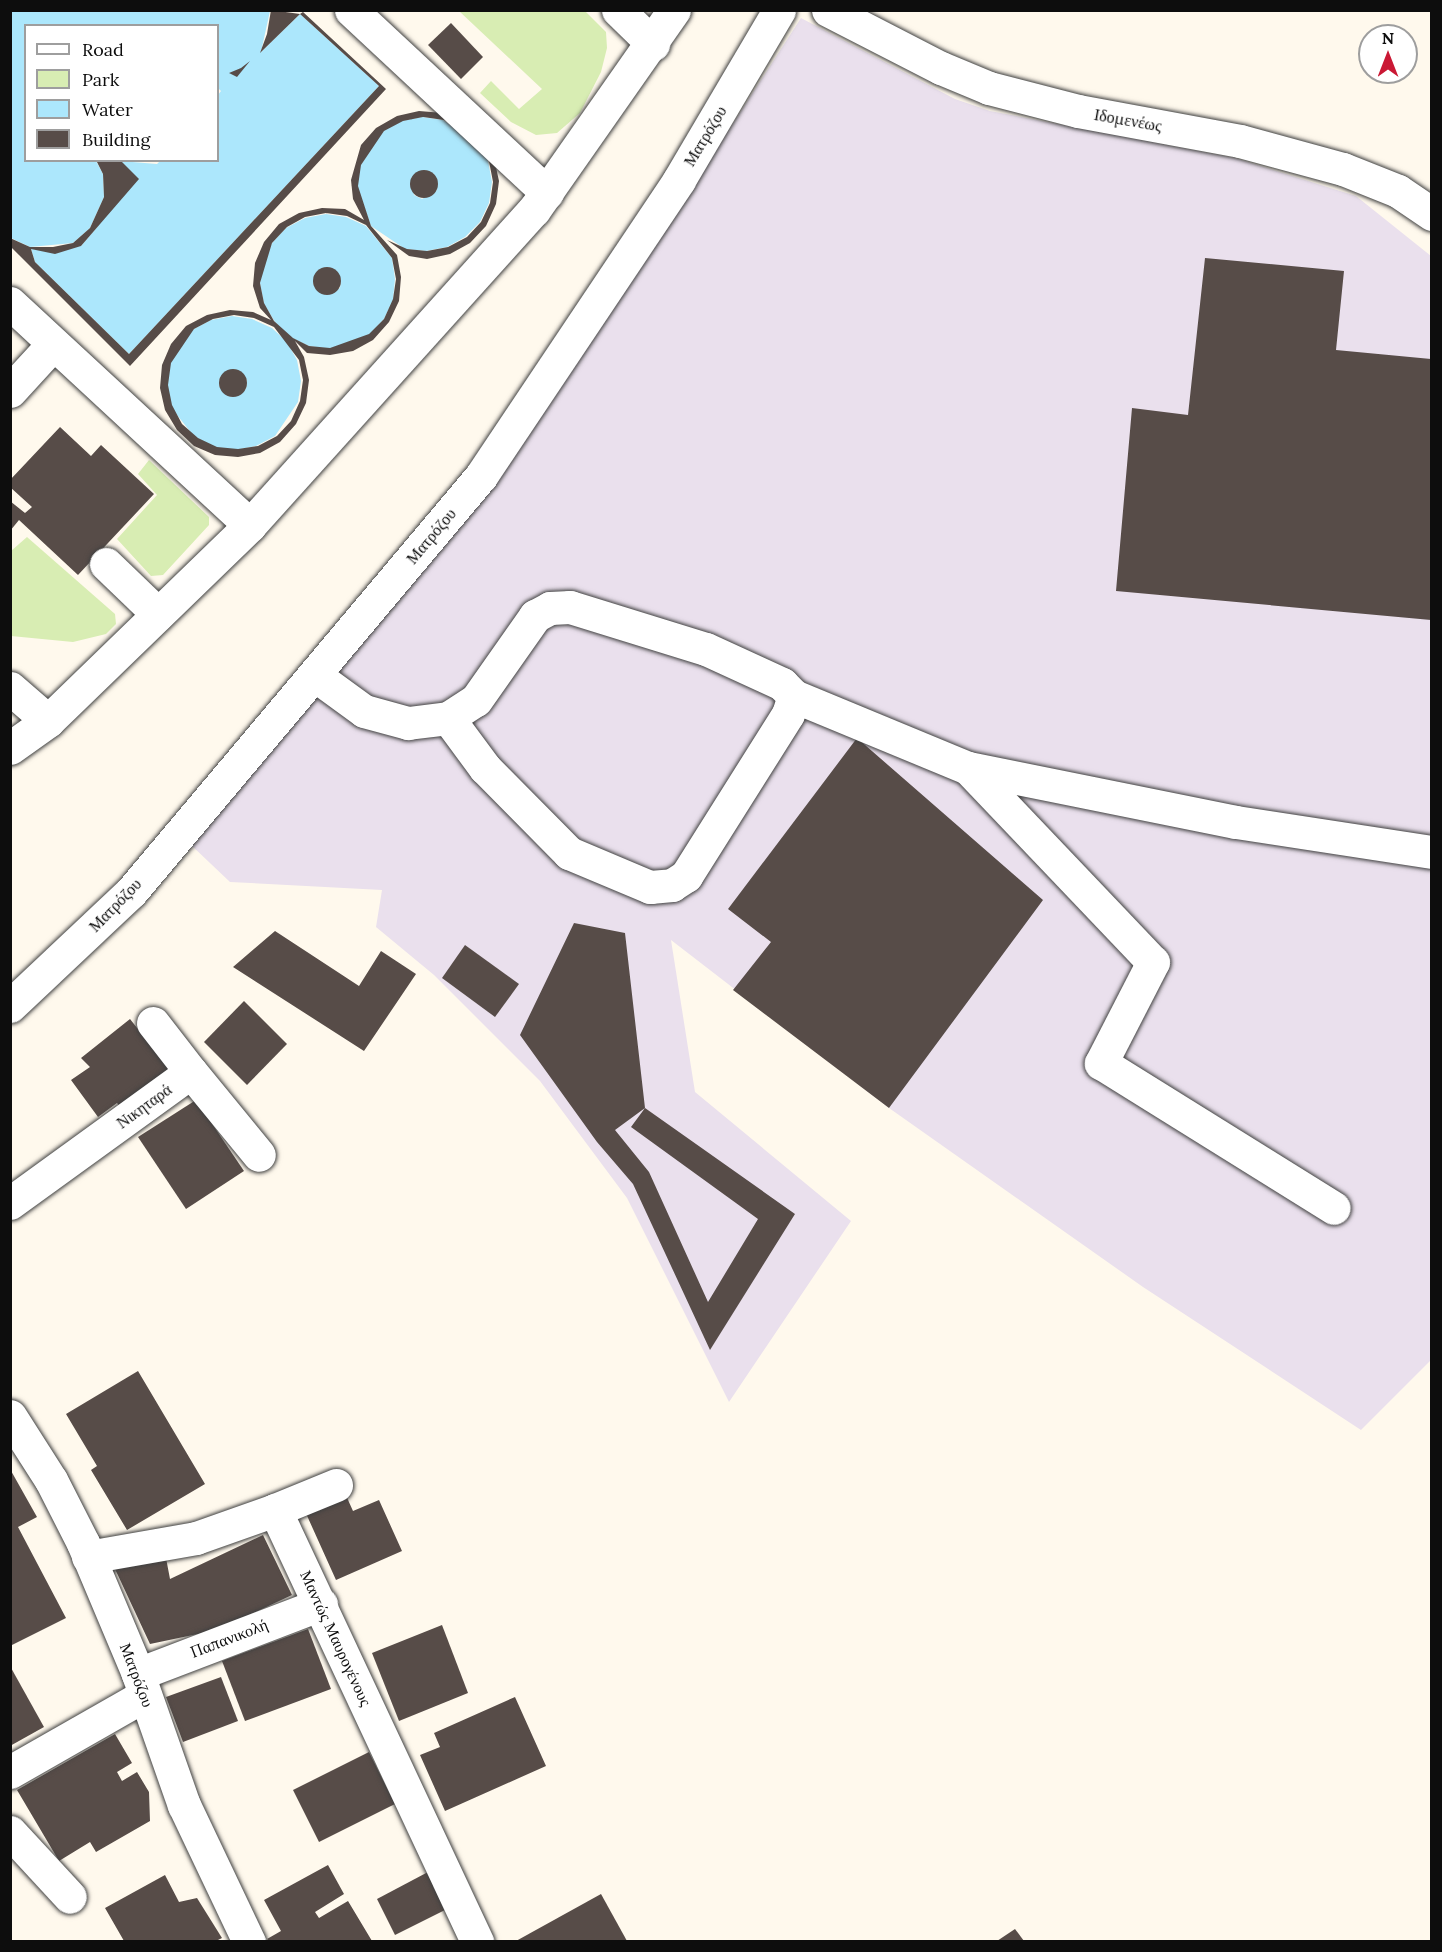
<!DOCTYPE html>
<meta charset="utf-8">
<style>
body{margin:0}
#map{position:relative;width:1442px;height:1952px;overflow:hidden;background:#fff9ed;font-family:Lora,serif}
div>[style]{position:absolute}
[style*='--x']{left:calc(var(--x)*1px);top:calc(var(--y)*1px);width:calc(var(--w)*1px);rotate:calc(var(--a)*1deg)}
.industrial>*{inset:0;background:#eae0ed}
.green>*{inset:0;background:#d8edb3}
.water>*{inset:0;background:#ace7fc}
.building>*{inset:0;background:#574c48}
.round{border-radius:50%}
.roads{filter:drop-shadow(0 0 2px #404040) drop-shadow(0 0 2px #404040)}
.minor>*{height:33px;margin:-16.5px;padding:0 16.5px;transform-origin:16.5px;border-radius:16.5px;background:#fff}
span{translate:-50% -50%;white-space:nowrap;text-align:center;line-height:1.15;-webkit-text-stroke:6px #fff;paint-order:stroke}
.street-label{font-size:16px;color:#0d0d0d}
.frame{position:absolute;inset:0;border:12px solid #0d0d0d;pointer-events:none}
.legend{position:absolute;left:24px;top:24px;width:195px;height:138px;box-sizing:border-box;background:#fff;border:2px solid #9e9e9e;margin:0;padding:8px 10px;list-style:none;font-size:18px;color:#0d0d0d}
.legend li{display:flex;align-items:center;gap:12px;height:30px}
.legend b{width:30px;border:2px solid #9e9e9e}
.north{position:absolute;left:1358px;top:24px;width:60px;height:60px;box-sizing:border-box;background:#fff;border:2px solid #9e9e9e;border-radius:50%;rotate:0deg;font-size:16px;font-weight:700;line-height:24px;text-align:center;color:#0d0d0d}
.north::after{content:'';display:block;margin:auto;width:21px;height:27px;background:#ca1834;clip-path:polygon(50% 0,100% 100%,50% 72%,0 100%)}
</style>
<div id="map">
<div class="industrial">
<div style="clip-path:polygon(801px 18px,955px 99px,990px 111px,1235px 158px,1356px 196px,1431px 256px,1431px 1360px,1361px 1430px,1143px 1287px,889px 1108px,671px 940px,695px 1092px,851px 1221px,729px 1402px,627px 1198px,540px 1081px,434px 975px,376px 927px,382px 890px,230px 882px,191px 845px,701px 173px)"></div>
</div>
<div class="green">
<div style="clip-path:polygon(459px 11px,585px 11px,606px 32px,607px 48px,601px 72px,580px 113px,557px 133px,536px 135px,511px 122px,480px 93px,491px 81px,519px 109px,542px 89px)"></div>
<div style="clip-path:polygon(149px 460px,209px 517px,209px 525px,163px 575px,151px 576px,117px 539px,157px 495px,138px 474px)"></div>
<div style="clip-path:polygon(27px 537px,115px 614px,116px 624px,106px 634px,73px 642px,11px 636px,11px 551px)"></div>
</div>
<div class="water">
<div style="clip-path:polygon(10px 11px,270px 11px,261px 52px,300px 14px,379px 86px,129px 354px,35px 262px,31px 249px,81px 246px,98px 226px,120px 161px,157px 164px,160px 161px,218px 160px,218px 95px,221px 91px,218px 88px,218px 26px,26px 26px,26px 160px,96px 161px,103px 174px,104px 197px,90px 228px,73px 243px,30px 247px,11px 238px)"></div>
<div style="clip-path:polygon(evenodd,422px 117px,443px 120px,478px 143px,488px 161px,492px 182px,489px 203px,480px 222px,465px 237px,447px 247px,426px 251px,405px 249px,371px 226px,357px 186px,360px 166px,383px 131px,401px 121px,422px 117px,425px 170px,434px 174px,437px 190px,422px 199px,414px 195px,411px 178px,425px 170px)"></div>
<div style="clip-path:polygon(evenodd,326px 214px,346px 217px,366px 226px,392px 258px,395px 279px,393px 300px,384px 319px,369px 335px,330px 349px,309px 346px,290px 337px,275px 322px,264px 304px,260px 283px,263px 263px,272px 243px,286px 228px,305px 218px,326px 214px,329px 267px,341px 279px,340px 288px,326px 295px,313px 284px,320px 269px,329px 267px)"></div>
<div style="clip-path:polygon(evenodd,232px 316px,252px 319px,272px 328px,287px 342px,297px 360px,301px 381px,298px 402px,275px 436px,256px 446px,236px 450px,215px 448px,196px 439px,170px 406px,166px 385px,169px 364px,192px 330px,211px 320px,232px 316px,235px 369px,247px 380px,246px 389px,231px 397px,219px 386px,220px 377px,235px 369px)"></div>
</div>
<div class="building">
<div style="clip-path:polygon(271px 10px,300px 14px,260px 53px,267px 34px)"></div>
<div style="clip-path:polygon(303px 12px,386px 89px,130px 366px,10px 246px,10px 238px,30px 247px,53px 247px,73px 243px,90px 228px,104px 197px,103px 174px,96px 160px,120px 160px,139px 179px,81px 246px,55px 254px,31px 249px,35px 262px,129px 354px,379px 86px,300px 14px)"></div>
<div style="clip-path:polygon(451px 23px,483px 57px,461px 79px,428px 45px)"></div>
<div style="clip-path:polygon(250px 61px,237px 77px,229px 73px,241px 68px)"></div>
<div style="clip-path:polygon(evenodd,419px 111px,443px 113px,464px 122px,482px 138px,494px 158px,499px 181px,496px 204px,486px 226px,470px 243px,450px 254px,427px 259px,409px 256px,387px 240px,407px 249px,427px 251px,448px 247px,467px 237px,481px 222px,490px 203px,493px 182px,489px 161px,479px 143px,463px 129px,444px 120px,423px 117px,403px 121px,384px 131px,361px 165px,358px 186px,371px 226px,397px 255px,401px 277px,399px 301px,389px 322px,373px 340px,353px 351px,330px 355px,307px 353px,295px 341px,304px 357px,309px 380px,306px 403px,296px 424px,280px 442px,260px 453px,238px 457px,215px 455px,194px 446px,177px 430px,165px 410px,160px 388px,162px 365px,171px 344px,186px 326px,207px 315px,230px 310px,253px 312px,271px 320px,260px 308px,253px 286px,255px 263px,264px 242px,279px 224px,299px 213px,322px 208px,345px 209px,364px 220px,353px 199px,351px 180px,361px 145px,376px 128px,397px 116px,419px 111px,326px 213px,347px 216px,366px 225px,392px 258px,396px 279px,393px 299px,384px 319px,369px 334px,330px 348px,309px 346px,293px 338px,274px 321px,264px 303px,260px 283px,272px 243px,287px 227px,305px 217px,326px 213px,419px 111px,234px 315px,254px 318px,274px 327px,299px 360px,303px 380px,300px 401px,291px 421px,277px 436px,258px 446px,238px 449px,217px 447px,198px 438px,182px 424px,172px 405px,168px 385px,171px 363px,194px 329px,213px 319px,234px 315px)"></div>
<div class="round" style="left:410px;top:170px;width:28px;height:28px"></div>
<div style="clip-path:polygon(1205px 258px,1344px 271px,1336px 350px,1431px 359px,1431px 620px,1116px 591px,1132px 408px,1188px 415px)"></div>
<div class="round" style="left:313px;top:267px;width:28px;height:28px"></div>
<div class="round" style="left:219px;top:369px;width:28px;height:28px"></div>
<div style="clip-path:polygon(60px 427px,91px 456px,101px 445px,154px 494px,78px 575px,19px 520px,10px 531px,10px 501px,25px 513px,32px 507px,10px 487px,10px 480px)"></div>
<div style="clip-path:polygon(857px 738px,1043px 900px,889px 1108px,733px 990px,771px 942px,728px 909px)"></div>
<div style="clip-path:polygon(574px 923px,625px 933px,645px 1108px,615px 1130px,649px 1172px,708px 1302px,758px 1219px,631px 1127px,645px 1108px,795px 1214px,710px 1350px,633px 1184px,597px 1142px,520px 1035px)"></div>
<div style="clip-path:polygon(275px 931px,359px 986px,381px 951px,416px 974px,364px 1051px,233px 967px)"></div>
<div style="clip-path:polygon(465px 945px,519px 984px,495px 1017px,442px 978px)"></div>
<div style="clip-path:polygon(244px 1001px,287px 1044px,247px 1085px,204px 1042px)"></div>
<div style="clip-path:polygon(130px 1019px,171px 1071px,123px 1110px,117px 1103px,98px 1117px,71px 1080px,90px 1067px,81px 1058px)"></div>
<div style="clip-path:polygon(196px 1100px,244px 1171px,186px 1209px,138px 1137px)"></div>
<div style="clip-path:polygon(138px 1371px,205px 1484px,127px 1530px,91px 1470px,97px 1466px,66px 1414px)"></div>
<div style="clip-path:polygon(10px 1469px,37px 1517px,18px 1527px,66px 1618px,10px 1646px)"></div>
<div style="clip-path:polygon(344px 1491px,353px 1511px,379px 1500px,402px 1551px,336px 1580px,304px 1509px)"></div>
<div style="clip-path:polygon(263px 1535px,292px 1595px,217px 1630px,150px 1644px,115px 1569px,166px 1558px,170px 1579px)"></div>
<div style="clip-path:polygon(442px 1625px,468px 1693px,399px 1721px,372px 1653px)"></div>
<div style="clip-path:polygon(308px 1629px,331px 1689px,245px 1721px,222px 1661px)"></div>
<div style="clip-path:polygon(10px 1666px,44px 1727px,10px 1746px)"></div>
<div style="clip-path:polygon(221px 1677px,238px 1721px,183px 1742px,166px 1697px)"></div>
<div style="clip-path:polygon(515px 1697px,546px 1766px,445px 1811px,420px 1755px,440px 1747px,434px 1733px)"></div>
<div style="clip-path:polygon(115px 1734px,132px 1763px,117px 1772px,122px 1781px,137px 1772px,149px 1792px,150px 1821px,96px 1852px,90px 1842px,59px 1861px,17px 1790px)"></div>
<div style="clip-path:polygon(369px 1752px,395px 1804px,319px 1842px,293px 1790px)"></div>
<div style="clip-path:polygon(328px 1865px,344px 1894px,315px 1912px,319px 1918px,348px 1901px,372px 1941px,269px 1941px,267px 1939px,281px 1931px,264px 1900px)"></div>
<div style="clip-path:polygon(428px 1872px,447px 1909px,395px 1935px,377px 1899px)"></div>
<div style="clip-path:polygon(165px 1875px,179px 1902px,197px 1898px,222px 1938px,216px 1941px,124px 1941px,105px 1908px)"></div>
<div style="clip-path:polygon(601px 1894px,627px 1941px,516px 1941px)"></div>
<div style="clip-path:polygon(1015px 1929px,1024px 1941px,997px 1941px)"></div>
</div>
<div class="roads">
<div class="minor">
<div style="--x:351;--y:10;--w:268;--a:43"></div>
<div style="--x:618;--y:10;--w:49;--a:44.2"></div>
<div style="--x:828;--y:10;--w:127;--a:27.2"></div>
<div style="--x:941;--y:68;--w:52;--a:22.6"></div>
<div style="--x:989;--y:88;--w:92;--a:14.5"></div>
<div style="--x:1078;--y:111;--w:165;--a:10.5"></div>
<div style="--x:1240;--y:141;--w:107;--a:15.2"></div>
<div style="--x:1343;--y:169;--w:59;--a:21.8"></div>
<div style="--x:1398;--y:191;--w:41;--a:34.1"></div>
<div style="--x:10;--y:303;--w:327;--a:42.8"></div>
<div style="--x:10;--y:391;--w:64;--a:-47.5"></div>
<div style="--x:106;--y:564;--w:72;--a:43.9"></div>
<div style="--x:316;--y:676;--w:59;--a:36.1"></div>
<div style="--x:364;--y:711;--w:46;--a:15.3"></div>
<div style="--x:408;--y:723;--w:40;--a:-7.1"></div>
<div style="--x:448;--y:718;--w:33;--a:-33"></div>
<div style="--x:476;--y:700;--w:103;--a:-54.9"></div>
<div style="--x:535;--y:616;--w:17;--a:-28"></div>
<div style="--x:550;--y:608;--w:20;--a:-3"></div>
<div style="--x:570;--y:607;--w:142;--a:17.2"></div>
<div style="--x:706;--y:649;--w:84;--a:24.7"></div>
<div style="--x:782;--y:684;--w:17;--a:45"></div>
<div style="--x:794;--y:696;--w:188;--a:22.5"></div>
<div style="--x:968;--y:768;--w:273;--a:11.4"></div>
<div style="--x:1236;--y:822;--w:198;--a:8.7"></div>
<div style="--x:10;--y:688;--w:50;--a:41"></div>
<div style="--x:448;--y:718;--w:62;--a:53.5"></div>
<div style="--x:485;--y:768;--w:120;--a:45.3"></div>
<div style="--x:569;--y:853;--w:88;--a:22.8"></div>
<div style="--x:650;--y:887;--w:22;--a:-5"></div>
<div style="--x:672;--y:885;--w:17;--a:-33"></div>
<div style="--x:686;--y:876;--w:191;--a:-57.8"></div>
<div style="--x:788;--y:714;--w:19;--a:-72"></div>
<div style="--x:10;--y:748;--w:47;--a:-35.4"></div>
<div style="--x:48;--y:721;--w:281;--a:-44.1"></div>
<div style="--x:250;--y:525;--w:424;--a:-48"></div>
<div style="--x:534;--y:210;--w:244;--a:-55"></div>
<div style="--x:968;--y:768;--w:268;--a:46.4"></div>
<div style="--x:1153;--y:962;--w:114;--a:117.2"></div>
<div style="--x:1101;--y:1063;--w:274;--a:31.9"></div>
<div style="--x:10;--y:1006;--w:166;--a:-43.3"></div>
<div style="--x:131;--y:892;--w:544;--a:-49.92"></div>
<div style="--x:481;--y:476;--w:356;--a:-56.2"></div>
<div style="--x:679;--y:180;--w:197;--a:-59.5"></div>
<div style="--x:153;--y:1023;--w:62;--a:52.2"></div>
<div style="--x:10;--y:1203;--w:223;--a:-35.9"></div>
<div style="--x:191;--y:1072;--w:107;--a:50.7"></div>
<div style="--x:10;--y:1416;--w:76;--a:57.4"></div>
<div style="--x:51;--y:1480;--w:71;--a:63.1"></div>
<div style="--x:83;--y:1543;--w:142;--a:67.2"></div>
<div style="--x:138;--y:1674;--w:139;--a:70.7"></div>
<div style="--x:184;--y:1805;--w:152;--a:64.6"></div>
<div style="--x:275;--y:1510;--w:66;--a:-22.3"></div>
<div style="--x:88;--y:1557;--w:110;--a:-10"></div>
<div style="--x:196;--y:1538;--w:84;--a:-19.5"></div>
<div style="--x:275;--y:1510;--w:477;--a:64.9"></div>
<div style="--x:138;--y:1674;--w:196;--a:-20.9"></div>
<div style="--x:10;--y:1772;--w:155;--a:-29.7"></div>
<div style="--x:10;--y:1832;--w:88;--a:47.3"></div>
</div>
</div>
<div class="street-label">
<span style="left:1128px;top:120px;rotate:10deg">Ιδομενέως</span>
<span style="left:705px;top:136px;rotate:-59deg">Ματρόζου</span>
<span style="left:431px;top:536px;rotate:-50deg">Ματρόζου</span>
<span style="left:115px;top:905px;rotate:-46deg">Ματρόζου</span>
<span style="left:144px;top:1106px;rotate:-36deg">Νικηταρά</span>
<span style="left:229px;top:1638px;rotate:-21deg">Παπανικολή</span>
<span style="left:336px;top:1638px;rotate:65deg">Μαντώς Μαυρογένους</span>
<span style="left:137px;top:1675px;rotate:69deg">Ματρόζου</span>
</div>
<div class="frame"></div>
<ul class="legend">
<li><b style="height:8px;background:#fff"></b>Road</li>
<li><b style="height:16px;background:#d8edb3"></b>Park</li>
<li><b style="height:16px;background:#ace7fc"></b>Water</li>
<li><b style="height:16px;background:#574c48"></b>Building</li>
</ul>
<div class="north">N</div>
</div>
